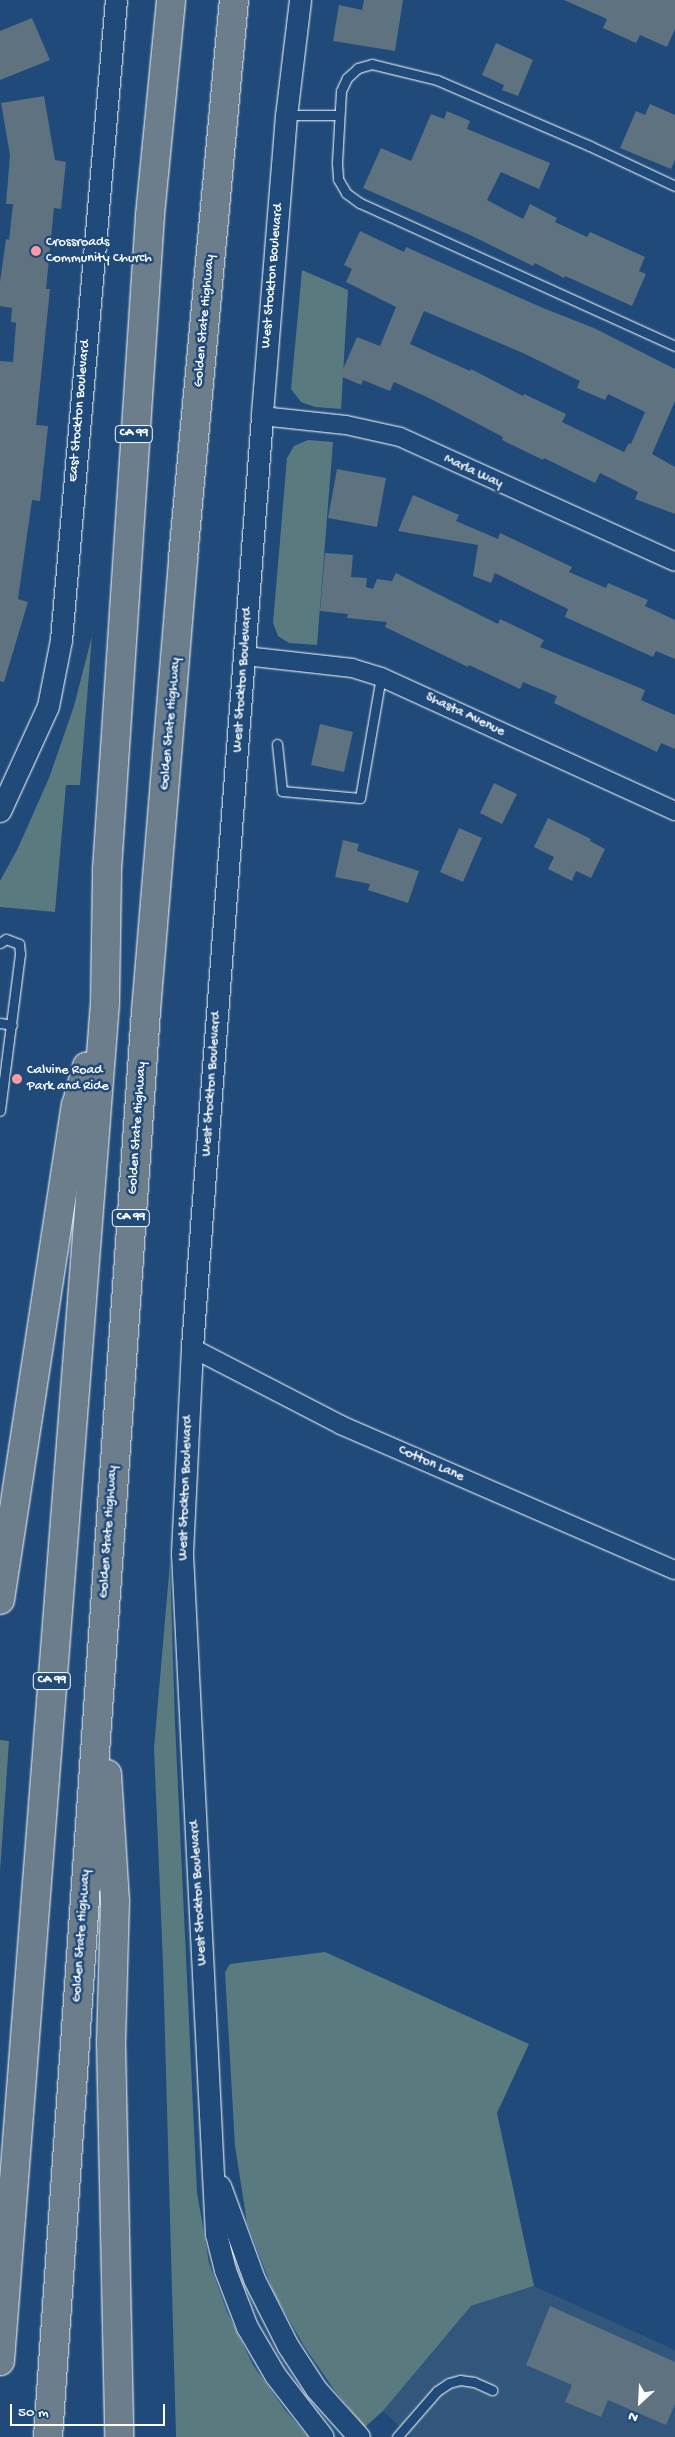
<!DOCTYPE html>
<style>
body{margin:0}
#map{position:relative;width:675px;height:2437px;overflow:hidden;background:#1f4a7a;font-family:"Gochi Hand",sans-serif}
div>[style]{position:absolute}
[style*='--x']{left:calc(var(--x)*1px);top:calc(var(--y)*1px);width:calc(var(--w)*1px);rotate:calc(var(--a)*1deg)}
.built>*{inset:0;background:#32567c}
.green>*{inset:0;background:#597a7f}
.building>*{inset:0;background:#5e7280}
.roads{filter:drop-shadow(0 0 1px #fff) drop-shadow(0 0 1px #fff)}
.service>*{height:9px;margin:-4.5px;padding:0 4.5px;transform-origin:4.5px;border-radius:4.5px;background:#1f4a7a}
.minor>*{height:18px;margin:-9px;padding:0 9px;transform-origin:9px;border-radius:9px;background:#1f4a7a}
.tertiary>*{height:21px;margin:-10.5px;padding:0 10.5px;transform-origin:10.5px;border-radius:10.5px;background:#1f4a7a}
.motorway>*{height:28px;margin:-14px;padding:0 14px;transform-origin:14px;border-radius:14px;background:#6c7d8b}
.dots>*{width:14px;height:14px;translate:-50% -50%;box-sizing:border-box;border:2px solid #1f4a7a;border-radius:50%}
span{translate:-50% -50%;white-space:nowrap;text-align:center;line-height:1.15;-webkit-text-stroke:5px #1f4a7a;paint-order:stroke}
.shield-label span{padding:1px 4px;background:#1f4a7a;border:1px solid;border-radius:4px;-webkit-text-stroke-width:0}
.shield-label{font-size:12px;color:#fff;font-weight:700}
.poi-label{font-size:14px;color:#fff}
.left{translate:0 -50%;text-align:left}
.street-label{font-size:14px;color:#fff}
.north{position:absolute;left:615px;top:2377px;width:50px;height:50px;-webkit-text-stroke:4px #1f4a7a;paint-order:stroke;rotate:205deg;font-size:14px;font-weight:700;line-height:20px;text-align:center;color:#fff}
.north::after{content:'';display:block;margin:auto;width:18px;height:22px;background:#fff;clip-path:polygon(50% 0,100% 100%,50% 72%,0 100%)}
.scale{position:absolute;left:10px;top:2404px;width:155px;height:22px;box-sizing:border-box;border:2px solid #fff;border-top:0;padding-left:6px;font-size:15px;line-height:18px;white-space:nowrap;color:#fff;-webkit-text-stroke:4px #1f4a7a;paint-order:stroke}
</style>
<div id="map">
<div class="built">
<div style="clip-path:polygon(534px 2286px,675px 2350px,675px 2437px,411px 2437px,383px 2411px,471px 2306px)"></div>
</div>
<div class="green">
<div style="clip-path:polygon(302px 270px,348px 290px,341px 409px,315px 407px,301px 402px,291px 389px)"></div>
<div style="clip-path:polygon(308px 440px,333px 442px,317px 645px,289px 643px,278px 636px,273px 623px,287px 458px,294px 446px)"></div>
<div style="clip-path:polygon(92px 636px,80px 785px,66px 785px,55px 912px,0 907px,0 881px,18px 848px,49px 778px,74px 706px)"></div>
<div style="clip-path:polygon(170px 1562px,175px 1723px,197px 2192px,209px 2263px,228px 2314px,253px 2365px,285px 2410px,308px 2437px,176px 2437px,163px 1963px,154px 1748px)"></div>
<div style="clip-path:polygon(0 1740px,9px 1741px,0 1872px)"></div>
<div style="clip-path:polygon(325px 1952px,529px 2044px,497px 2113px,534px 2286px,471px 2306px,383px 2411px,365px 2427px,335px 2391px,304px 2346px,274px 2293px,247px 2223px,235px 2146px,225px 1972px,230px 1964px)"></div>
</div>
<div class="building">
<div style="clip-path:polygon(364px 0,403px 0,395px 51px,333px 41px,339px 5px,362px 10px)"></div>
<div style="clip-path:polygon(564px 0,675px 0,675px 29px,667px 47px,640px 35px,636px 43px,603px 28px,607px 19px)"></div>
<div style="clip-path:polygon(32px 18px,50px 60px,0 80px,0 31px)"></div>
<div style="clip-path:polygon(496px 43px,533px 60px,518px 96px,502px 90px,504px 85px,482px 75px)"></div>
<div style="clip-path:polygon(44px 96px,55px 160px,66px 162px,61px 209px,54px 208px,46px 289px,50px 289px,36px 425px,48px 426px,40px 501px,32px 500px,18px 599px,28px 602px,4px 682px,0 681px,0 361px,13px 362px,16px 323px,11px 322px,12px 308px,0 306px,0 282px,6px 239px,9px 240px,13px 204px,6px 204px,10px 155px,1px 103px)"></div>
<div style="clip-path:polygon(650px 104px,675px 115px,675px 160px,671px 169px,620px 148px,636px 111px,645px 115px)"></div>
<div style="clip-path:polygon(447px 111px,470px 121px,467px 129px,550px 163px,539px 189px,501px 172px,487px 200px,523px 219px,530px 204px,557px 218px,555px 222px,587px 237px,590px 232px,645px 257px,639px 271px,646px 274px,632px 306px,565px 276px,564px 278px,535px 263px,533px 266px,470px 235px,363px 188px,381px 148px,411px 161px,431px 114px,444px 119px)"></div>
<div style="clip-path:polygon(evenodd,360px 231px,404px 252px,406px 247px,543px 308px,594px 328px,675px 369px,675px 401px,652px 454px,675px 467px,675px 514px,635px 499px,638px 492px,600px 473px,595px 483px,544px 458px,543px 460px,502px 440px,503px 437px,431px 399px,394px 382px,390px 391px,363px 380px,361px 385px,340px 376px,357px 337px,380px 346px,396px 307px,346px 282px,352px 269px,344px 265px,360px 231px,424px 311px,523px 353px,580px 381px,577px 388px,605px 400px,608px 394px,645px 412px,631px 444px,629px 443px,624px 452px,562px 422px,566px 414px,524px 394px,523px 396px,471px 369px,470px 371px,410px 344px,424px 311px)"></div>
<div style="clip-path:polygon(337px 469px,386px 478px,377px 527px,328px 518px)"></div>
<div style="clip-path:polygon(413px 495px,459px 515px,456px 521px,498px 539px,500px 533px,572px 567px,569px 572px,606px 588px,608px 583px,648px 600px,645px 606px,675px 620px,675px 659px,656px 651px,653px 657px,565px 617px,568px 609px,495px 573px,491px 583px,473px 576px,478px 545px,398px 531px)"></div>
<div style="clip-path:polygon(325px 553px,353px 555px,351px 577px,367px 578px,366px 587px,373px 589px,377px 579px,392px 581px,396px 573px,498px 624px,500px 619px,544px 640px,540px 647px,645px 690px,641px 700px,675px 715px,675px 749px,661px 743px,657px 752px,554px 703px,557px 696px,523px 682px,520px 689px,469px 665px,468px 667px,385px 627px,387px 622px,347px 618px,348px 614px,320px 611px)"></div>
<div style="clip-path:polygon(320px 724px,353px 732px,344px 772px,311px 765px)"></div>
<div style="clip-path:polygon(494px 783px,517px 794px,502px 824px,480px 813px)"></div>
<div style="clip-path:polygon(548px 818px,591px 839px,590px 841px,605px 849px,591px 878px,576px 871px,572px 881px,548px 869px,554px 857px,534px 847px)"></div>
<div style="clip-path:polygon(459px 828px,482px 838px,463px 882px,440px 872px)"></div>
<div style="clip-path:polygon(343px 840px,359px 844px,357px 851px,419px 871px,408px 903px,368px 890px,370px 884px,335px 877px)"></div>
<div style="clip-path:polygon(550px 2306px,675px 2362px,675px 2404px,666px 2425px,608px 2400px,601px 2417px,565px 2402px,572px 2385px,526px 2365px)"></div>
</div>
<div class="roads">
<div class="service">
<div style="--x:286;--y:115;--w:52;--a:0"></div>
<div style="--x:675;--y:186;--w:94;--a:-154.8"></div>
<div style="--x:590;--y:146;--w:167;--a:-156.7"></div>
<div style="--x:437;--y:80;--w:67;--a:-166.2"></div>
<div style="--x:372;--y:64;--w:15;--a:164"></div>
<div style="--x:358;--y:68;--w:15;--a:138"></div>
<div style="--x:347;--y:78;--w:14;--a:115"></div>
<div style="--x:341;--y:91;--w:72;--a:93.2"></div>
<div style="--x:337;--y:163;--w:16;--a:86"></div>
<div style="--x:338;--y:179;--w:16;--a:60"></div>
<div style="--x:346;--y:193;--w:17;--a:36"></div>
<div style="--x:360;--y:203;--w:346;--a:24.4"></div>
<div style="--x:277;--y:744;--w:47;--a:83.9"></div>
<div style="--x:282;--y:791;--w:78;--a:5.1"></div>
<div style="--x:360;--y:798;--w:123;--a:-80.2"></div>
<div style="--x:0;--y:943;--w:7;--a:-34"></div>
<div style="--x:6;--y:939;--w:14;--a:21"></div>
<div style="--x:19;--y:944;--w:10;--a:84"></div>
<div style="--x:20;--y:954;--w:158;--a:97.3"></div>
<div style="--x:0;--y:1023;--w:12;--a:9"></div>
<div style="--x:397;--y:2437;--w:61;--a:-49"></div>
<div style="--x:437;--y:2391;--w:14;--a:-34"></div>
<div style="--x:449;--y:2383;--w:11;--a:-15"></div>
<div style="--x:460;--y:2380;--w:14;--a:8"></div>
<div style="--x:474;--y:2382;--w:20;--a:24"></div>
</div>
<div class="minor">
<div style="--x:262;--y:416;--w:84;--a:6.1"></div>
<div style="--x:346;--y:425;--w:55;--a:12.5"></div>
<div style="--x:400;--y:437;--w:302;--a:24.4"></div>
<div style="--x:245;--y:656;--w:108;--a:6.4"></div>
<div style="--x:352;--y:668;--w:30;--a:17"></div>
<div style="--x:381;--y:677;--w:323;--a:24.5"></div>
<div style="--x:192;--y:1348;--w:168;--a:27.3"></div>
<div style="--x:341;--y:1425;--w:364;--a:23.5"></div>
</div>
<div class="tertiary">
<div style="--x:300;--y:0;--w:116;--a:96.9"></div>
<div style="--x:286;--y:115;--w:302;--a:94.6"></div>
<div style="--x:262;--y:416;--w:935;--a:94.3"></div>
<div style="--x:192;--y:1348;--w:206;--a:92.8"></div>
<div style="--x:182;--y:1554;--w:681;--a:87.14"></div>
<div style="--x:216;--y:2234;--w:37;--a:76"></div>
<div style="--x:225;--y:2270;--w:61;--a:68.9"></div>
<div style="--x:247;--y:2327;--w:56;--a:59.7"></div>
<div style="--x:275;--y:2375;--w:78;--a:52.3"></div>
<div style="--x:0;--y:811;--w:115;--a:-65.4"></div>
<div style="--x:48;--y:706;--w:67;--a:-78.9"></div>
<div style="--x:61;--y:640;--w:642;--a:-85.09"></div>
<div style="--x:220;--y:2186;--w:99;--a:69.9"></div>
<div style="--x:254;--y:2279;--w:75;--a:63.1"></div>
<div style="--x:288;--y:2346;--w:51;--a:56.9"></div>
<div style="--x:316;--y:2389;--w:64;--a:48.1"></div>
</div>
<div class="motorway">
<div style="--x:0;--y:1600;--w:500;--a:-81.3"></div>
<div style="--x:76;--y:1106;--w:41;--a:-74.6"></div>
<div style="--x:107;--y:1774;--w:127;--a:86.4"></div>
<div style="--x:115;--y:1901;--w:140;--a:91.6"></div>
<div style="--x:111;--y:2041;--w:396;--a:88.8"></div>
<div style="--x:0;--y:2361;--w:1363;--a:-85.58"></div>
<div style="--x:105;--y:1002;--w:132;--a:-89.1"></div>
<div style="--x:107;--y:870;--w:656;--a:-86.24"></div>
<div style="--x:150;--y:215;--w:216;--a:-84.4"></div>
<div style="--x:48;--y:2437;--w:1429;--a:-86.07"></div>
<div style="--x:146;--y:1011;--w:455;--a:-85.3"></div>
<div style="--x:183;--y:558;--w:560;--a:-84.78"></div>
</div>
</div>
<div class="dots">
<div style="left:36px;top:251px;background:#ff9aa2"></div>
<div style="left:17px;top:1079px;background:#ff9aa2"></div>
</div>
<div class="shield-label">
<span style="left:134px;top:434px">CA 99</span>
<span style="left:131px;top:1218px">CA 99</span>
<span style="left:52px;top:1681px">CA 99</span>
</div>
<div class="poi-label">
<span class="left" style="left:46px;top:251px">Crossroads<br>Community Church</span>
<span class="left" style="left:27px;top:1079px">Calvine Road<br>Park and Ride</span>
</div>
<div class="street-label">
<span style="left:273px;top:276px;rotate:-85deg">West Stockton Boulevard</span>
<span style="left:205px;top:321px;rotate:-85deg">Golden State Highway</span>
<span style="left:80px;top:411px;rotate:-85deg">East Stockton Boulevard</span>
<span style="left:473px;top:472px;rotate:25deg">Marla Way</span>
<span style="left:243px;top:680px;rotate:-86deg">West Stockton Boulevard</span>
<span style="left:465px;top:715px;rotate:25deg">Shasta Avenue</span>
<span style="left:171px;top:724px;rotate:-85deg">Golden State Highway</span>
<span style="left:212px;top:1084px;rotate:-86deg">West Stockton Boulevard</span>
<span style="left:138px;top:1128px;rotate:-86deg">Golden State Highway</span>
<span style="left:431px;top:1464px;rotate:24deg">Cotton Lane</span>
<span style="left:186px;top:1488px;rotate:-88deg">West Stockton Boulevard</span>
<span style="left:109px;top:1532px;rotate:-86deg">Golden State Highway</span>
<span style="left:199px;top:1893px;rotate:-93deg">West Stockton Boulevard</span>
<span style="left:82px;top:1936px;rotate:-86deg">Golden State Highway</span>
</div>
<div class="north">N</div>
<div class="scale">50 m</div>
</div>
